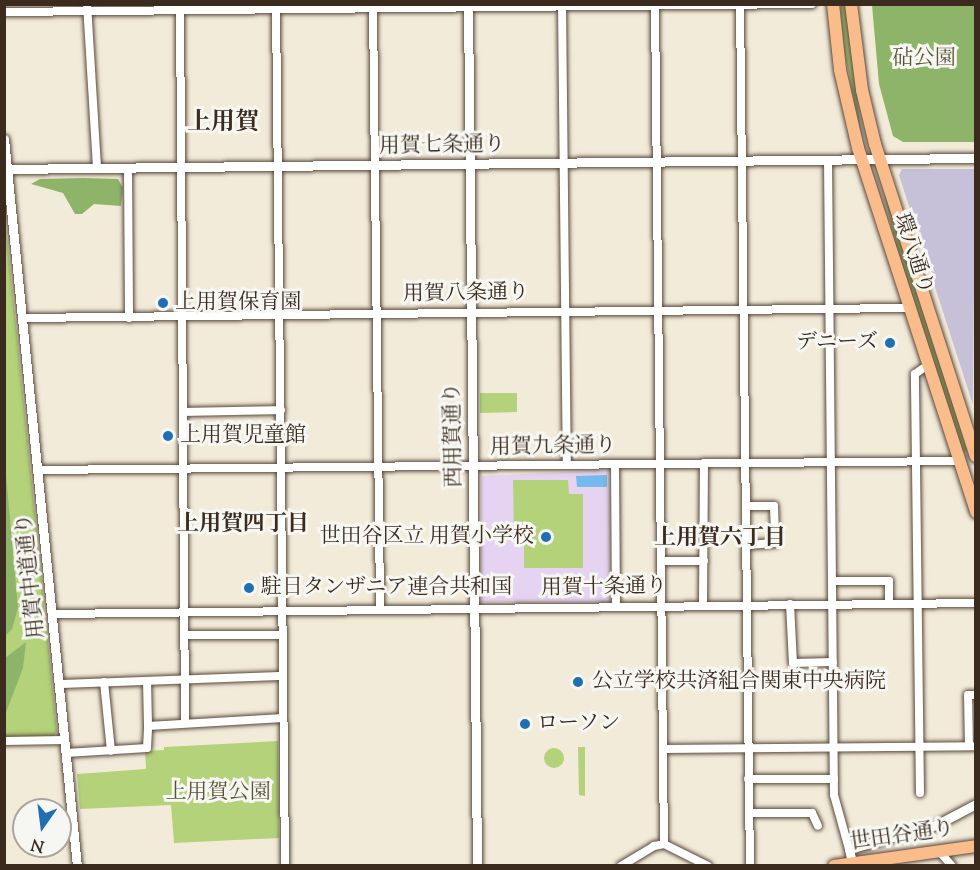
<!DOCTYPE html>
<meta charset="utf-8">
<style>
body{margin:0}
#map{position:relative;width:980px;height:870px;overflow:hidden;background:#f3ebda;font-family:"Sorts Mill Goudy","Noto Serif JP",serif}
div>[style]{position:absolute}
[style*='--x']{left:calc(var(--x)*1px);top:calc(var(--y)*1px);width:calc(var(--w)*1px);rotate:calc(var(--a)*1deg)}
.built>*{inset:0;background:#e5d3f1}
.industrial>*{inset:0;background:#c7c0d9}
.green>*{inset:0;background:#b3d279}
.round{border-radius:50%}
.forest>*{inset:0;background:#8eb469}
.water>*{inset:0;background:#75baec}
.roads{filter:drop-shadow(0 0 2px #57473a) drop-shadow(0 0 2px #57473a)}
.minor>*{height:8px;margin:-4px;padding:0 4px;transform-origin:4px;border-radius:4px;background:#fff}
.tertiary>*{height:9px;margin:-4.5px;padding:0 4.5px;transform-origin:4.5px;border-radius:4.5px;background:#fff}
.primary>*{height:12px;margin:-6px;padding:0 6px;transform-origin:6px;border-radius:6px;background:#fabc8b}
.dots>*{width:16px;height:16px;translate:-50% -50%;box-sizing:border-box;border:3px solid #f6f6f2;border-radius:50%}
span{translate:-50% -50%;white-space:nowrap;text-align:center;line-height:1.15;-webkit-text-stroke:6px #f6f6f2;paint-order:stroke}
.park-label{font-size:21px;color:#595435}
.street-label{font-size:21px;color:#3b2a1e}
.poi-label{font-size:21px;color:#3b2a1e}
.left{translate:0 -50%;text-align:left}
.right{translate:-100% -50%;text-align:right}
.neighbourhood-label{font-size:22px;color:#3b2a1e;font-weight:700}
.quarter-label{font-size:24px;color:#3b2a1e;font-weight:700}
.frame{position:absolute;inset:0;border:6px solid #3b2a1e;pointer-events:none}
.north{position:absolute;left:12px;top:798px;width:60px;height:60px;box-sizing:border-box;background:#f6f6f2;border:2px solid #aba49d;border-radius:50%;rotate:194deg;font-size:16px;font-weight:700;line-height:24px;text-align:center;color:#3b2a1e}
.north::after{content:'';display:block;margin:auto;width:21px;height:27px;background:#1f6fb2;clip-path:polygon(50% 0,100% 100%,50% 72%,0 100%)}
</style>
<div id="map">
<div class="built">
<div style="clip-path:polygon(609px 470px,610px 602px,481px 602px,481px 476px)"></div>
</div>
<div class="industrial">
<div style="clip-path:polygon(902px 169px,975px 169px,973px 405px,899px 175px)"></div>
</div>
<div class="green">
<div style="clip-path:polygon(840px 5px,846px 5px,862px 139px,845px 55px)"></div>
<div style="clip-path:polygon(882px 184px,967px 449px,966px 452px,962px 451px,896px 247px)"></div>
<div style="clip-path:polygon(5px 217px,57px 732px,53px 737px,5px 737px)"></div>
<div style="clip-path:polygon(480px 393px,517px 393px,517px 412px,480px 413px)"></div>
<div style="clip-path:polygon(513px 480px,568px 480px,569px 494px,583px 494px,583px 568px,524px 568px,524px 536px,514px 536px)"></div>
<div style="clip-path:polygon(278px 741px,279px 838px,174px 843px,171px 805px,80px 809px,77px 774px,146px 769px,145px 751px,164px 750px,164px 747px)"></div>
<div style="clip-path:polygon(578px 747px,585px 747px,585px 796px,579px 795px)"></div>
<div class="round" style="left:544px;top:748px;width:20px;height:20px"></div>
</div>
<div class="forest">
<div style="clip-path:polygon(872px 5px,975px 5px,975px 142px,903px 142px,893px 136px,879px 84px)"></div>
<div style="clip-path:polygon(83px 178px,118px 179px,123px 188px,121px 206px,94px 204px,82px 214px,75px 214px,63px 193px,31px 184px,40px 179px)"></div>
<div style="clip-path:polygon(5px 464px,18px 608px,12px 629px,5px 636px)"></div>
<div style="clip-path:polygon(26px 642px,23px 668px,5px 715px,5px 658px)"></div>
</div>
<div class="water">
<div style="clip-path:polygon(607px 475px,607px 487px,577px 487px,576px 476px)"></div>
</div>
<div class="roads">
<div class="minor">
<div style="--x:87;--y:4;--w:164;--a:86.5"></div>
<div style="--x:180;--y:4;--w:719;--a:89.6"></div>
<div style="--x:276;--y:4;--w:862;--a:89.4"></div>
<div style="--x:562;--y:4;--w:460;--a:89.4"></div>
<div style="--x:655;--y:4;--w:840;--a:89.39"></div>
<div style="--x:740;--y:4;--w:862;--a:89.34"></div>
<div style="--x:373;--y:6;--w:602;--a:89.33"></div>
<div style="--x:4;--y:12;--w:808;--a:-0.57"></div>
<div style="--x:828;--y:160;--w:635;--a:89.46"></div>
<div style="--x:834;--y:795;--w:56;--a:74.5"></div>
<div style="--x:128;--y:168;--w:150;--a:89.6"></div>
<div style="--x:23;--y:318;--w:887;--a:-0.65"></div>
<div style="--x:185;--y:412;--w:96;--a:-1.2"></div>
<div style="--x:615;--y:464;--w:142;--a:89.6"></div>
<div style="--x:38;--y:470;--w:921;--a:-0.56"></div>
<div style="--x:747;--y:506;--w:27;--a:0"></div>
<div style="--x:774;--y:506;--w:37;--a:88"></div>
<div style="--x:775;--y:543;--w:28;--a:176"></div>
<div style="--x:661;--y:561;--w:43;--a:0"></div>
<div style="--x:832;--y:581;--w:57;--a:0"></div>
<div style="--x:889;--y:581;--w:22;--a:90"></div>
<div style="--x:790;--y:604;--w:59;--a:87.1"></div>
<div style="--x:793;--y:663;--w:40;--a:-1.4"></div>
<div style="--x:703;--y:605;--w:142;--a:-89.6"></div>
<div style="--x:53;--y:614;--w:923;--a:-0.68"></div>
<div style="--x:185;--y:635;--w:97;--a:0"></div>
<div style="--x:147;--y:681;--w:45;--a:88.7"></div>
<div style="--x:104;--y:682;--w:69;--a:84.2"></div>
<div style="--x:59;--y:684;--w:223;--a:-2.1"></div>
<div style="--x:4;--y:741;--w:61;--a:-0.9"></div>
<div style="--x:969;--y:746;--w:51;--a:-91.1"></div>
<div style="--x:968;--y:695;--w:8;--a:0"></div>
<div style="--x:663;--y:749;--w:313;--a:-0.5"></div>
<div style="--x:66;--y:753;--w:81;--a:-3.5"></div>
<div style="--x:147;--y:748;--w:22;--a:-87"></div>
<div style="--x:148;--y:726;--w:135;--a:-3.4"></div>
<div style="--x:748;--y:779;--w:86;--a:0"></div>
<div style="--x:920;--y:793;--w:419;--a:-90.7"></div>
<div style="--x:915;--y:374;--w:16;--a:-35"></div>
<div style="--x:749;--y:813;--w:63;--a:0"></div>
<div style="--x:812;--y:813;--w:14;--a:65"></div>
<div style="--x:939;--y:851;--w:20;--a:49"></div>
<div style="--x:621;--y:866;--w:39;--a:-31"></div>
<div style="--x:654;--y:846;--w:10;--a:-11"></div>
<div style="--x:664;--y:844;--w:49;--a:26.6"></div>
</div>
<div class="tertiary">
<div style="--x:468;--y:4;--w:862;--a:89.4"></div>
<div style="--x:4;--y:139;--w:731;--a:84.27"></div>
<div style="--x:4;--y:169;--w:972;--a:-0.65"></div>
<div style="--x:852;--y:863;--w:14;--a:-102"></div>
<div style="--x:849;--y:849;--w:90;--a:-15.4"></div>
<div style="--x:936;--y:825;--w:45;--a:-27.7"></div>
</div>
<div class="primary">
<div style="--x:833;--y:4;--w:66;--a:83.9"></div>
<div style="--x:840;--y:70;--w:80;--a:77"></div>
<div style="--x:858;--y:148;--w:383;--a:72"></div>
<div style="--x:851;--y:4;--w:87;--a:82.7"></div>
<div style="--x:862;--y:90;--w:56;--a:76.5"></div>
<div style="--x:875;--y:144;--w:328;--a:72.1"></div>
<div style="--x:834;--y:866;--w:143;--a:-8"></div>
</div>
</div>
<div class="dots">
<div style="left:163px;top:303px;background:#1f6fb2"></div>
<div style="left:890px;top:343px;background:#1f6fb2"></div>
<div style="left:168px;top:436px;background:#1f6fb2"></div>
<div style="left:546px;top:537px;background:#1f6fb2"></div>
<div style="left:249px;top:588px;background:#1f6fb2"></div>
<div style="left:578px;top:682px;background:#1f6fb2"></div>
<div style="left:525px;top:724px;background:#1f6fb2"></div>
</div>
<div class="park-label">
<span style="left:924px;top:59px">砧公園</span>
<span style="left:218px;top:793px">上用賀公園</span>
</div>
<div class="street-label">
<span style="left:442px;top:146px;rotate:-1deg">用賀七条通り</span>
<span style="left:913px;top:254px;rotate:72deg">環八通り</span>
<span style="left:466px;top:294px;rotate:-1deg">用賀八条通り</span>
<span style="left:454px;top:435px;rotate:-91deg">西用賀通り</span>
<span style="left:553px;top:447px;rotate:-1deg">用賀九条通り</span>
<span style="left:31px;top:576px;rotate:-96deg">用賀中道通り</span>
<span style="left:604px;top:588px;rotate:-1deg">用賀十条通り</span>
<span style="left:902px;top:836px;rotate:-8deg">世田谷通り</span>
</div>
<div class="poi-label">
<span class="left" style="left:175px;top:303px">上用賀保育園</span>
<span class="right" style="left:878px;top:343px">デニーズ</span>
<span class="left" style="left:180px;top:436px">上用賀児童館</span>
<span class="right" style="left:534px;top:537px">世田谷区立 用賀小学校</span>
<span class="left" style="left:261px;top:588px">駐日タンザニア連合共和国</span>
<span class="left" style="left:592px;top:682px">公立学校共済組合関東中央病院</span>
<span class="left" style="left:537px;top:724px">ローソン</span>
</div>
<div class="neighbourhood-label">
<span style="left:243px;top:526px">上用賀四丁目</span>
<span style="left:720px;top:540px">上用賀六丁目</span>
</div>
<div class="quarter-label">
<span style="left:223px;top:124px">上用賀</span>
</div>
<div class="frame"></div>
<div class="north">N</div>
</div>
